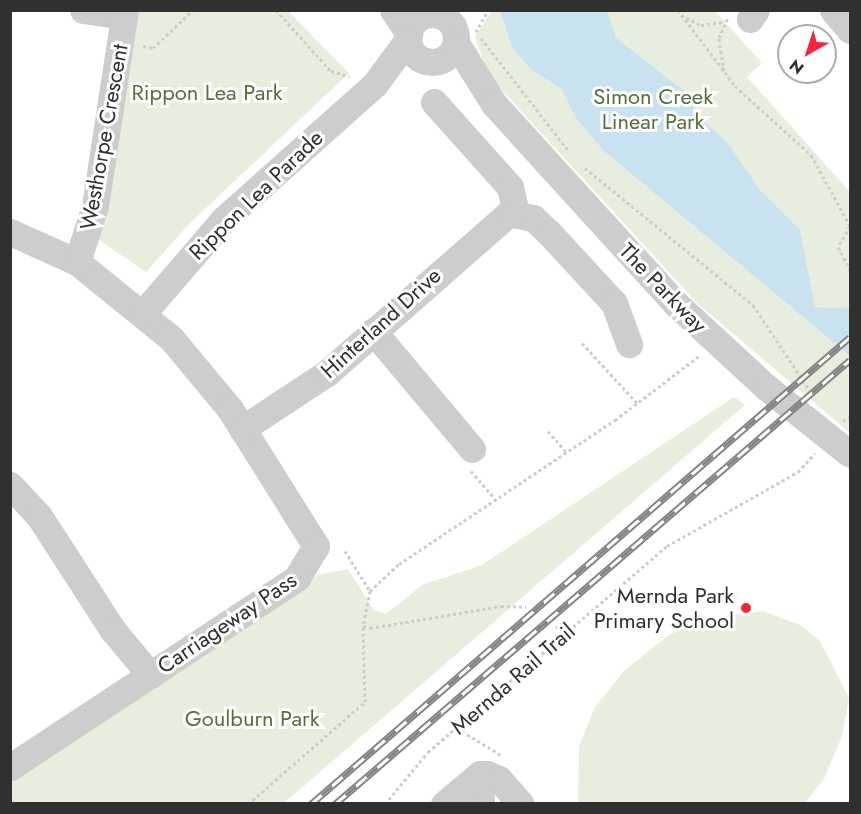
<!DOCTYPE html>
<style>
body{margin:0}
#map{position:relative;width:861px;height:814px;overflow:hidden;background:#fff;font-family:Jost,sans-serif}
div>[style]{position:absolute}
[style*='--x']{left:calc(var(--x)*1px);top:calc(var(--y)*1px);width:calc(var(--w)*1px);rotate:calc(var(--a)*1deg)}
.green>*{inset:0;background:#e7eedd}
.water>*{inset:0;background:#c8e2ef}
.path>*{height:3px;margin-top:-1.5px;transform-origin:0;background:repeating-linear-gradient(90deg,#cdcdcd 0 3px,transparent 0 6px)}
.minor>*{height:27px;margin:-13.5px;padding:0 13.5px;transform-origin:13.5px;border-radius:13.5px;background:#cdcdcd}
.minor>.ring{margin:-13.5px;padding:0;box-sizing:content-box;background:none;border:27px solid #cdcdcd;border-radius:50%}
.rail>*{height:7px;margin-top:-3.5px;transform-origin:0;background:repeating-linear-gradient(90deg,#fff 0 14px,#858585 0 28px);box-sizing:border-box;border-block:2px solid #858585}
.dots>*{width:16px;height:16px;translate:-50% -50%;box-sizing:border-box;border:3px solid #fff;border-radius:50%}
span{translate:-50% -50%;white-space:nowrap;text-align:center;line-height:1.15;-webkit-text-stroke:6px #fff;paint-order:stroke}
.park-label{font-size:22px;color:#557039}
.street-label{font-size:22px;color:#303030}
.poi-label{font-size:22px;color:#303030}
.right{translate:-100% -50%;text-align:right}
.frame{position:absolute;inset:0;border:12px solid #303030;pointer-events:none}
.north{position:absolute;left:777px;top:24px;width:60px;height:60px;box-sizing:border-box;background:#fff;border:2px solid #acacac;border-radius:50%;rotate:219deg;font-size:16px;font-weight:700;line-height:24px;text-align:center;color:#303030}
.north::after{content:'';display:block;margin:auto;width:21px;height:27px;background:#f5243d;clip-path:polygon(50% 0,100% 100%,50% 72%,0 100%)}
</style>
<div id="map">
<div class="green">
<div style="clip-path:polygon(137px 11px,288px 11px,349px 73px,189px 224px,146px 272px,96px 238px)"></div>
<div style="clip-path:polygon(492px 11px,715px 11px,762px 63px,747px 77px,850px 192px,850px 433px,698px 304px,489px 76px,475px 37px)"></div>
<div style="clip-path:polygon(734px 397px,745px 405px,284px 803px,11px 804px,11px 776px,317px 575px,348px 569px,374px 610px,386px 614px,422px 585px,482px 565px)"></div>
<div style="clip-path:polygon(763px 611px,800px 625px,820px 641px,849px 698px,842px 736px,824px 779px,805px 803px,578px 803px,579px 746px,595px 707px,625px 670px,670px 634px,716px 617px)"></div>
</div>
<div class="water">
<div style="clip-path:polygon(500px 11px,607px 11px,616px 38px,689px 95px,697px 115px,728px 143px,759px 189px,800px 230px,815px 307px,850px 308px,850px 356px,603px 150px,575px 117px,562px 89px,532px 70px,513px 49px)"></div>
</div>
<div class="path">
<div style="--x:276;--y:10;--w:82;--a:48"></div>
<div style="--x:331;--y:71;--w:19;--a:16"></div>
<div style="--x:455;--y:10;--w:16;--a:47"></div>
<div style="--x:678;--y:10;--w:95;--a:53.1"></div>
<div style="--x:735;--y:86;--w:103;--a:42.2"></div>
<div style="--x:811;--y:155;--w:81;--a:61.2"></div>
<div style="--x:681;--y:15;--w:22;--a:27"></div>
<div style="--x:701;--y:25;--w:23;--a:-7"></div>
<div style="--x:476;--y:32;--w:25;--a:-61"></div>
<div style="--x:481;--y:38;--w:142;--a:52.2"></div>
<div style="--x:143;--y:46;--w:10;--a:11"></div>
<div style="--x:153;--y:48;--w:55;--a:-43.5"></div>
<div style="--x:724;--y:71;--w:33;--a:-99"></div>
<div style="--x:719;--y:38;--w:22;--a:-66"></div>
<div style="--x:585;--y:168;--w:217;--a:39.2"></div>
<div style="--x:753;--y:305;--w:103;--a:56.5"></div>
<div style="--x:850;--y:226;--w:24;--a:120"></div>
<div style="--x:838;--y:247;--w:26;--a:62"></div>
<div style="--x:582;--y:343;--w:81;--a:47.5"></div>
<div style="--x:843;--y:421;--w:8;--a:-30"></div>
<div style="--x:548;--y:431;--w:28;--a:49"></div>
<div style="--x:471;--y:471;--w:37;--a:49"></div>
<div style="--x:345;--y:551;--w:47;--a:58"></div>
<div style="--x:370;--y:591;--w:36;--a:101"></div>
<div style="--x:363;--y:626;--w:7;--a:16"></div>
<div style="--x:370;--y:628;--w:133;--a:-9.5"></div>
<div style="--x:501;--y:606;--w:25;--a:2"></div>
<div style="--x:370;--y:591;--w:40;--a:-43"></div>
<div style="--x:399;--y:564;--w:260;--a:-33.7"></div>
<div style="--x:615;--y:420;--w:106;--a:-37.3"></div>
<div style="--x:556;--y:626;--w:12;--a:42"></div>
<div style="--x:457;--y:728;--w:52;--a:31.5"></div>
<div style="--x:248;--y:804;--w:155;--a:-41.1"></div>
<div style="--x:365;--y:702;--w:76;--a:-91.5"></div>
<div style="--x:385;--y:804;--w:67;--a:-50.4"></div>
<div style="--x:428;--y:752;--w:316;--a:-40.8"></div>
<div style="--x:667;--y:546;--w:150;--a:-29.5"></div>
<div style="--x:798;--y:472;--w:25;--a:-48"></div>
</div>
<div class="minor">
<div style="--x:83;--y:10;--w:41;--a:8.3"></div>
<div style="--x:393;--y:10;--w:29;--a:56"></div>
<div style="--x:833;--y:10;--w:26;--a:50"></div>
<div class="ring" style="left:408px;top:14px;width:21px;height:21px"></div>
<div style="--x:750;--y:19;--w:11;--a:-56"></div>
<div style="--x:456;--y:43;--w:72;--a:58.1"></div>
<div style="--x:494;--y:104;--w:269;--a:47.7"></div>
<div style="--x:675;--y:303;--w:124;--a:42.7"></div>
<div style="--x:766;--y:387;--w:107;--a:38.6"></div>
<div style="--x:434;--y:102;--w:114;--a:48.2"></div>
<div style="--x:510;--y:187;--w:26;--a:77"></div>
<div style="--x:10;--y:232;--w:73;--a:24.1"></div>
<div style="--x:77;--y:262;--w:121;--a:39"></div>
<div style="--x:171;--y:338;--w:92;--a:50.3"></div>
<div style="--x:230;--y:409;--w:162;--a:57.9"></div>
<div style="--x:316;--y:546;--w:37;--a:121"></div>
<div style="--x:297;--y:578;--w:344;--a:146.6"></div>
<div style="--x:77;--y:262;--w:59;--a:-72.2"></div>
<div style="--x:95;--y:206;--w:198;--a:-81.3"></div>
<div style="--x:144;--y:312;--w:123;--a:-49.3"></div>
<div style="--x:224;--y:219;--w:203;--a:-41.8"></div>
<div style="--x:375;--y:84;--w:56;--a:-53.7"></div>
<div style="--x:373;--y:331;--w:154;--a:50"></div>
<div style="--x:242;--y:429;--w:102;--a:-33.4"></div>
<div style="--x:327;--y:373;--w:242;--a:-41.3"></div>
<div style="--x:509;--y:213;--w:25;--a:12"></div>
<div style="--x:533;--y:218;--w:23;--a:43"></div>
<div style="--x:550;--y:234;--w:94;--a:47.2"></div>
<div style="--x:614;--y:303;--w:44;--a:69.9"></div>
<div style="--x:10;--y:485;--w:42;--a:46.9"></div>
<div style="--x:39;--y:516;--w:135;--a:57.1"></div>
<div style="--x:112;--y:629;--w:60;--a:50.4"></div>
<div style="--x:481;--y:801;--w:27;--a:-92"></div>
<div style="--x:480;--y:774;--w:7;--a:0"></div>
<div style="--x:487;--y:774;--w:13;--a:23"></div>
<div style="--x:499;--y:779;--w:33;--a:49"></div>
<div style="--x:444;--y:804;--w:47;--a:-39.8"></div>
</div>
<div class="rail">
<div style="--x:311;--y:804;--w:713;--a:-40.91"></div>
<div style="--x:335;--y:804;--w:680;--a:-40.77"></div>
</div>
<div class="dots">
<div style="left:746px;top:608px;background:#f5243d"></div>
</div>
<div class="park-label">
<span style="left:207px;top:93px">Rippon Lea Park</span>
<span style="left:653px;top:109px">Simon Creek<br>Linear Park</span>
<span style="left:252px;top:719px">Goulburn Park</span>
</div>
<div class="street-label">
<span style="left:104px;top:137px;rotate:-80deg">Westhorpe Crescent</span>
<span style="left:256px;top:195px;rotate:-44deg">Rippon Lea Parade</span>
<span style="left:663px;top:288px;rotate:46deg">The Parkway</span>
<span style="left:381px;top:323px;rotate:-42deg">Hinterland Drive</span>
<span style="left:227px;top:623px;rotate:-34deg">Carriageway Pass</span>
<span style="left:513px;top:679px;rotate:-41deg">Mernda Rail Trail</span>
</div>
<div class="poi-label">
<span class="right" style="left:734px;top:608px">Mernda Park<br>Primary School</span>
</div>
<div class="frame"></div>
<div class="north">N</div>
</div>
